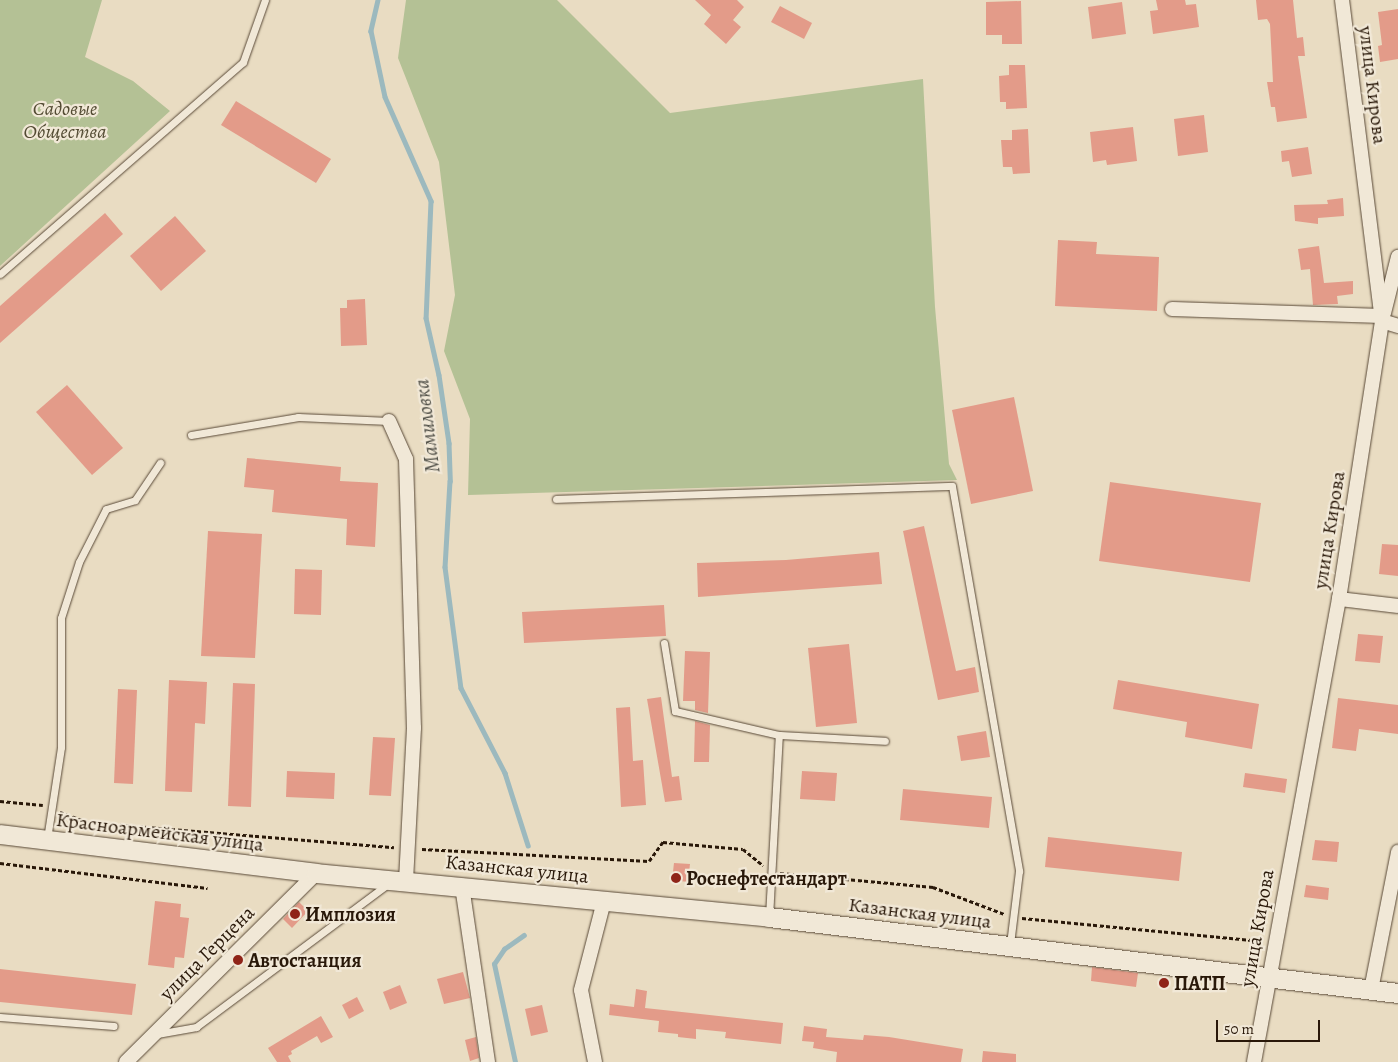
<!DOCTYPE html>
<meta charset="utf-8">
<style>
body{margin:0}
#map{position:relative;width:1398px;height:1062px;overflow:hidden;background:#e9dcc2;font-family:Alegreya,serif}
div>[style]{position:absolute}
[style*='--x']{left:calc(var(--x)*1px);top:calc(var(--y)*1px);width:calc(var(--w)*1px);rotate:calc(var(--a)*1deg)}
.green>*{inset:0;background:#b4c195}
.stream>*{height:4.5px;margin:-2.25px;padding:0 2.25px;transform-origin:2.25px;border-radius:2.25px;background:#9cb9be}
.building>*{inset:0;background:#e39b89}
.path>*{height:2.5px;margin-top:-1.25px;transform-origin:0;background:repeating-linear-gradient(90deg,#291809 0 4px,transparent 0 6.5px)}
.roads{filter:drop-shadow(0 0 1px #594937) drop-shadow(0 0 1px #594937)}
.lane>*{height:7px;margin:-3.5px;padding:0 3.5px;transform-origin:3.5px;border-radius:3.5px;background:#f1e8d7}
.street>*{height:14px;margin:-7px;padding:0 7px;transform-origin:7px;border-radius:7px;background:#f1e8d7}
.secondary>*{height:19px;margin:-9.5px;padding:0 9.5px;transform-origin:9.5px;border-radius:9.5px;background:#f1e8d7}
.dots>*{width:14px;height:14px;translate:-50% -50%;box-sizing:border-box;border:2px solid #f1e8d7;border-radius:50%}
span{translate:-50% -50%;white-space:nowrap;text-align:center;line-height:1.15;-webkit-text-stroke:4.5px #f1e8d7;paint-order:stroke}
.street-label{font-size:20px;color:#291809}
.park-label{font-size:20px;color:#534b33;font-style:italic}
.poi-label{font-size:20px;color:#291809;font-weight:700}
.left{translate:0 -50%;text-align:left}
.water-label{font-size:21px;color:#515048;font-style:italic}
.scale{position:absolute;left:1216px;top:1020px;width:104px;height:22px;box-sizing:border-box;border:2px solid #291809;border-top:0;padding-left:6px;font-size:15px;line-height:18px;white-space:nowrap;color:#291809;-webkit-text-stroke:4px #f1e8d7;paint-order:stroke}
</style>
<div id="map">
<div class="green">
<div style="clip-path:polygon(0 0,102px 0,85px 57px,133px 81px,170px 111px,0 266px)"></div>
<div style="clip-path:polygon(406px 0,557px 0,670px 113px,923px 79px,935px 307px,949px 464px,957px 480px,468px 495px,470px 419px,444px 351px,455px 295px,439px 162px,398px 58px)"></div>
</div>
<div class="stream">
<div style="--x:378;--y:0;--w:32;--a:103"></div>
<div style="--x:371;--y:31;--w:67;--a:78"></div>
<div style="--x:385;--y:97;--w:114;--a:66.1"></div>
<div style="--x:431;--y:201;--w:117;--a:92.4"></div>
<div style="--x:426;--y:318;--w:58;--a:77.2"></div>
<div style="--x:439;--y:375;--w:69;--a:81.6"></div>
<div style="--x:449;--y:443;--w:38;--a:88"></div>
<div style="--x:450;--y:481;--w:86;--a:93.3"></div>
<div style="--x:445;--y:567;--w:122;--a:82.5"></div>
<div style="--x:461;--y:688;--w:96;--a:62.6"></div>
<div style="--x:505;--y:773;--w:76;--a:72.3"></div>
<div style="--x:515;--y:1062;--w:100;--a:-102.1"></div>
<div style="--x:494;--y:964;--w:18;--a:-56"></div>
<div style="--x:504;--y:949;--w:24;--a:-35"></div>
</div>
<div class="building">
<div style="clip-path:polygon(695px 0,737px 0,744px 7px,733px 20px,741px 27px,726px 44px,704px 24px,711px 15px)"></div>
<div style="clip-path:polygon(1156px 0,1185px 0,1186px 5px,1196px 4px,1199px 27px,1153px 34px,1150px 11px,1158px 10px)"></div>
<div style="clip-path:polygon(1256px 0,1293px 0,1297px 38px,1303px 37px,1305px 56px,1298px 56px,1307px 118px,1277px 122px,1275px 107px,1271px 107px,1267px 82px,1273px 82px,1270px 24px,1267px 19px,1258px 20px)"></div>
<div style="clip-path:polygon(1021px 1px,1022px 44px,1002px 44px,1002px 35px,986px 35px,986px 2px)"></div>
<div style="clip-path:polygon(1122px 2px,1126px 34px,1092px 39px,1088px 7px)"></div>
<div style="clip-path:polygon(780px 6px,812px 23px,804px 39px,771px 22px)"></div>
<div style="clip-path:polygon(1398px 9px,1398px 59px,1380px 62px,1378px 46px,1382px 45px,1378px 12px)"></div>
<div style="clip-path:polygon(1009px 65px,1025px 65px,1027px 108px,1006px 109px,1006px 102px,1000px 102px,999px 76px,1009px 75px)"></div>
<div style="clip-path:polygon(236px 101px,331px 159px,316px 183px,221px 125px)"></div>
<div style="clip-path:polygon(1204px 115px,1208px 152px,1178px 156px,1174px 119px)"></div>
<div style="clip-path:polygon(1133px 127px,1137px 161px,1107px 165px,1106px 160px,1093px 162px,1090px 132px)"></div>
<div style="clip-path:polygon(1028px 129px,1030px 173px,1013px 174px,1012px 167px,1003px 167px,1001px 140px,1012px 140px,1012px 130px)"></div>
<div style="clip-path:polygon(1308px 147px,1312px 174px,1292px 177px,1289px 161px,1282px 162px,1281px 151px)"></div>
<div style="clip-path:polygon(1343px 198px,1344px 216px,1318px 218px,1318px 224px,1295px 221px,1294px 205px,1328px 204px,1327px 200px)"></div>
<div style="clip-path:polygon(105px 213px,123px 234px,0 343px,0 306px)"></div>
<div style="clip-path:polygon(175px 216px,206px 251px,161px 291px,130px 256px)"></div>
<div style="clip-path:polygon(1058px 240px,1097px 242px,1096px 254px,1159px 257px,1157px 311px,1055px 306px)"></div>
<div style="clip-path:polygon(1319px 246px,1324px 283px,1353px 281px,1353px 294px,1337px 296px,1338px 304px,1313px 305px,1310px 269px,1301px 270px,1298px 249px)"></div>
<div style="clip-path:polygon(365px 299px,367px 345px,341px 346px,340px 308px,347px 308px,347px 300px)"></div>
<div style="clip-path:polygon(67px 385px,123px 448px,92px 475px,36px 412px)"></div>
<div style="clip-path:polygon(1014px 397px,1033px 491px,971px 504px,952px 410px)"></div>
<div style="clip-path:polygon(247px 458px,341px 467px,340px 481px,378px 483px,375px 547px,346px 545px,347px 519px,272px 512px,274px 490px,244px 487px)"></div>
<div style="clip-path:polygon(1110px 482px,1261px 503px,1250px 582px,1099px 561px)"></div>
<div style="clip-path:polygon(924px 526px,956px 671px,975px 667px,979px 692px,938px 700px,903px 531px)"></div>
<div style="clip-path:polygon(208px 531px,262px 534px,255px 658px,201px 656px)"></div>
<div style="clip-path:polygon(1382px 544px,1398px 545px,1398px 576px,1379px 574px)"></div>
<div style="clip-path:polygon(879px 552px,882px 584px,698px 597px,697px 563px,786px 560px)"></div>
<div style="clip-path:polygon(295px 569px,322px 570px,321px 615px,294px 614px)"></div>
<div style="clip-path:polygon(664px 605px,666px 636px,524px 643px,522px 612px)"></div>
<div style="clip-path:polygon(1358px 634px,1383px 636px,1380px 663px,1355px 661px)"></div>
<div style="clip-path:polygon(849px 644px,857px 723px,816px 727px,808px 648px)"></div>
<div style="clip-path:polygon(685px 651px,710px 652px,708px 713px,695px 710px,695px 701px,683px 701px)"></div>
<div style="clip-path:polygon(169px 680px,207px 682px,205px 724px,195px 723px,192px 792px,165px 791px)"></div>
<div style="clip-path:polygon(1118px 680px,1259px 704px,1252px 749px,1185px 737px,1187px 722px,1113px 709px)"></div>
<div style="clip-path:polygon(233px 683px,255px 684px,251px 807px,228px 806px)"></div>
<div style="clip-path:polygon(118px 689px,137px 690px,133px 784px,114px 783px)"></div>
<div style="clip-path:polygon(661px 697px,672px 777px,679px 776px,682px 800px,665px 802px,647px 699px)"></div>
<div style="clip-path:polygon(1338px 698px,1398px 705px,1398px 734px,1359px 729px,1356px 751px,1332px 748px)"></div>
<div style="clip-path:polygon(630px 707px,633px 761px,643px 760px,646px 805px,621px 807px,616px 708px)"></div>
<div style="clip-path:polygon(695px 721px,710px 725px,709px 762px,694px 762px)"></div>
<div style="clip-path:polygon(986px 731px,990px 757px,961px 761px,957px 736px)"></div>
<div style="clip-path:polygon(373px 737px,395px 738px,391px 796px,369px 795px)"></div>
<div style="clip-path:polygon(287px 771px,335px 773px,334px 799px,286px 797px)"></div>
<div style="clip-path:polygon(802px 771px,837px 773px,835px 801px,800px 799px)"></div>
<div style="clip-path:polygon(1245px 773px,1287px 779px,1285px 793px,1243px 787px)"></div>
<div style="clip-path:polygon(903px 789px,992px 797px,989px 828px,900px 820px)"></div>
<div style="clip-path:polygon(1048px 837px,1182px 852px,1179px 881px,1045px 867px)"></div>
<div style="clip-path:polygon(1315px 840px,1339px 842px,1337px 862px,1312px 860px)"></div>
<div style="clip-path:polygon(674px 863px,690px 864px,688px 882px,672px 880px)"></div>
<div style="clip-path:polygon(1306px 885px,1329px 888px,1328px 900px,1304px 897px)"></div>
<div style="clip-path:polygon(155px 901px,181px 904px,180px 917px,189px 918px,184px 958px,175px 957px,174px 968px,148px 965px)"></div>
<div style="clip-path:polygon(299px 902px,308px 911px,292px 928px,283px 919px)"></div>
<div style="clip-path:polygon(1092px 967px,1138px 973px,1136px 987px,1091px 981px)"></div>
<div style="clip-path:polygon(0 969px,136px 984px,132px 1015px,0 1002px)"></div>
<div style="clip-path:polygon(463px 972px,470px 998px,444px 1004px,437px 979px)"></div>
<div style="clip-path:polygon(400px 985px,407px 1003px,390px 1010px,383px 992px)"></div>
<div style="clip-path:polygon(636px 989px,647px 991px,645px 1008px,783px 1023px,781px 1044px,725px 1038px,726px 1032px,696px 1029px,696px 1039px,678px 1037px,678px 1034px,658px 1032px,659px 1021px,609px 1015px,610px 1004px,634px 1007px)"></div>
<div style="clip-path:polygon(357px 997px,364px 1011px,349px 1019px,342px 1005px)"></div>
<div style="clip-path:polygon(542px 1005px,548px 1032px,531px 1036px,525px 1009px)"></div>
<div style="clip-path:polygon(321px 1016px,333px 1037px,321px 1043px,317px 1036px,291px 1051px,292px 1054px,288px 1056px,291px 1062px,277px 1062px,268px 1048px)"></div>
<div style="clip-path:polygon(804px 1026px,827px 1029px,826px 1037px,863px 1040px,864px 1035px,889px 1037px,963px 1049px,961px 1062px,836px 1062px,837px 1052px,813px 1048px,814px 1042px,802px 1041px)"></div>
<div style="clip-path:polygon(476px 1037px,479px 1058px,470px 1061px,465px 1040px)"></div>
<div style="clip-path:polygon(983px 1051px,1016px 1054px,1016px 1062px,982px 1062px)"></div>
</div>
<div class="path">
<div style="--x:0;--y:801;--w:43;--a:5.3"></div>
<div style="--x:60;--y:812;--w:29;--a:20"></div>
<div style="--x:87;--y:822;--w:308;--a:4.7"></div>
<div style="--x:422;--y:849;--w:227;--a:3"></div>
<div style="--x:649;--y:861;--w:24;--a:-54"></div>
<div style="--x:663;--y:842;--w:80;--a:5"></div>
<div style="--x:743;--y:849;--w:26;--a:39"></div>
<div style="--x:0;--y:863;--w:209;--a:6.9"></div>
<div style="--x:780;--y:873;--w:154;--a:5.2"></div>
<div style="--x:933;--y:887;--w:76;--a:20.8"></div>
<div style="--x:1022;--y:918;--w:241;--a:5.5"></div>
</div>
<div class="roads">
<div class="lane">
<div style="--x:0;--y:274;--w:322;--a:-41.1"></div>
<div style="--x:243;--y:62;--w:66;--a:-70.5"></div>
<div style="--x:191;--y:435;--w:109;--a:-9.5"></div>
<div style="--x:298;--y:417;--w:91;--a:2.5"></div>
<div style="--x:556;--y:499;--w:396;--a:-1.9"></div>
<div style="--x:952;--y:486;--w:391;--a:80.1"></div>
<div style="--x:1019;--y:871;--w:74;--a:97"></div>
<div style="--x:664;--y:643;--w:69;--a:80.8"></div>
<div style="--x:675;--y:711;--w:107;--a:13"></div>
<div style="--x:47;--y:839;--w:93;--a:-81.3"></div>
<div style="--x:61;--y:747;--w:129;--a:-90"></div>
<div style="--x:61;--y:618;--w:59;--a:-72.2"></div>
<div style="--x:79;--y:562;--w:59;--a:-63"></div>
<div style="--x:106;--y:509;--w:30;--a:-17"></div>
<div style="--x:135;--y:500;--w:45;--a:-56"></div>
<div style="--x:769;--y:917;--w:182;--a:-86.9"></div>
<div style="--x:779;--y:735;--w:106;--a:3.2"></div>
<div style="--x:0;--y:1017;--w:114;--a:4.5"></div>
<div style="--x:157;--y:1034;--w:40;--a:-10"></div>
<div style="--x:196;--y:1027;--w:239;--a:-36.7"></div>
</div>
<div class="street">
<div style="--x:1172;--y:309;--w:210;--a:1.9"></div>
<div style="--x:1384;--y:313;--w:58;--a:-76"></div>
<div style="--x:1382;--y:321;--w:17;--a:17"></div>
<div style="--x:389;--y:421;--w:42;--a:65.9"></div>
<div style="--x:406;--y:459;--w:269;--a:88.3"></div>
<div style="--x:414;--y:728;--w:153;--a:93"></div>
<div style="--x:1339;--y:599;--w:59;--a:6.8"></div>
<div style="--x:462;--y:886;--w:178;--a:81.6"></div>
<div style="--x:1371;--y:990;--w:141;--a:-78.9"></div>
<div style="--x:126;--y:1062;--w:268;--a:-44.8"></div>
<div style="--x:595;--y:1062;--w:73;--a:-101"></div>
<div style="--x:581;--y:990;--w:92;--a:-75.5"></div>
<div style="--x:1254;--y:1062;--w:471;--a:-79.6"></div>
<div style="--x:1339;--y:599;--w:281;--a:-81.2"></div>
<div style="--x:1382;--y:321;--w:323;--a:-97.1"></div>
</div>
<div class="secondary">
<div style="--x:0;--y:834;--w:318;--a:7"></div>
<div style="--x:316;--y:873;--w:455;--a:5.5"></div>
<div style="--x:769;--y:917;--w:634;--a:6.89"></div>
</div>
</div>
<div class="dots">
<div style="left:676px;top:878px;background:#8f2418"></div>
<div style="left:295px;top:914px;background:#8f2418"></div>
<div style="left:238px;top:960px;background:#8f2418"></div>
<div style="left:1164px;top:983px;background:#8f2418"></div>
</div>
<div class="street-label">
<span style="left:1373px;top:85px;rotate:83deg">улица Кирова</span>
<span style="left:1329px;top:530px;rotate:-81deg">улица Кирова</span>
<span style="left:160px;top:832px;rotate:7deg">Красноармейская улица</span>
<span style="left:517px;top:869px;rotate:6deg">Казанская улица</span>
<span style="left:920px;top:913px;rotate:7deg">Казанская улица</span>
<span style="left:1257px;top:928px;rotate:-80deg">улица Кирова</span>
<span style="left:207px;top:953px;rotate:-45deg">улица Герцена</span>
</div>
<div class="park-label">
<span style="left:65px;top:120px">Садовые<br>Общества</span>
</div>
<div class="poi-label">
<span class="left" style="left:686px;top:878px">Роснефтестандарт</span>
<span class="left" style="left:305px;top:914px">Имплозия</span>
<span class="left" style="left:248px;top:960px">Автостанция</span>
<span class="left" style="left:1174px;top:983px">ПАТП</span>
</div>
<div class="water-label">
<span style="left:427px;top:426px;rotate:-97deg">Мамиловка</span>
</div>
<div class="scale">50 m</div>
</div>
